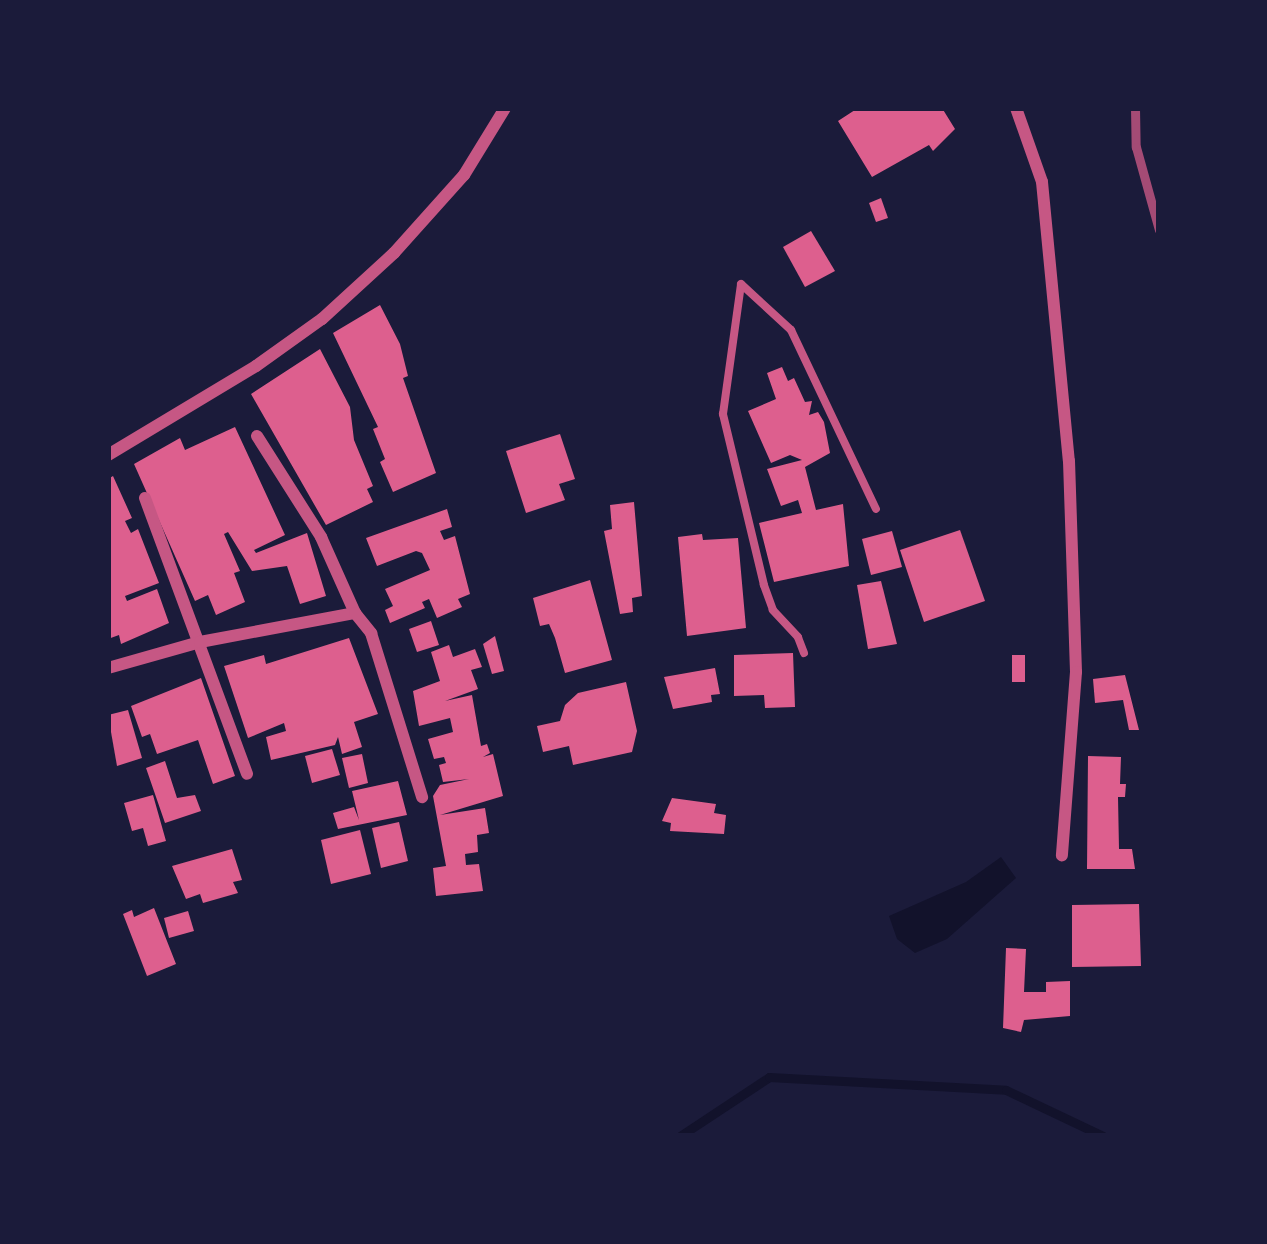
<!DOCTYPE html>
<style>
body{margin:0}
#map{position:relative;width:1267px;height:1244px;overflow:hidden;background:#1b1b3a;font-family:Quicksand,sans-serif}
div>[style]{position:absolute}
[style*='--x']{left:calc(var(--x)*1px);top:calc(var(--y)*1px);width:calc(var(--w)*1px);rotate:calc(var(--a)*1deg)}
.water>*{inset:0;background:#12122b}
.stream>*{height:9px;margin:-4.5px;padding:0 4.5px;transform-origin:4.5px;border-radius:4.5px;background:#12122b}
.building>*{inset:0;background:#dd5f8e}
.service>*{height:8px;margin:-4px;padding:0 4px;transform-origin:4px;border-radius:4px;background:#c65784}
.minor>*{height:12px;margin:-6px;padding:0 6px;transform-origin:6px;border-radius:6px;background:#c65784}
.rail>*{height:9px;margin:-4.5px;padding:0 4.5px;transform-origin:4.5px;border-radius:4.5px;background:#a44b75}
span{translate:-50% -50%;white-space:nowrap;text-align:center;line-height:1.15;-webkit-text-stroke:9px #1b1b3a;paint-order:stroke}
.frame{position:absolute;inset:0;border:111px solid #1b1b3a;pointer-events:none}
</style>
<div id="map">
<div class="water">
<div style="clip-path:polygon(1001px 857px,1016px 878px,947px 939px,915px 953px,897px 939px,889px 916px,966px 882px)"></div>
</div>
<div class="stream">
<div style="--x:680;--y:1136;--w:107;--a:-33.5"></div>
<div style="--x:769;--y:1077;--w:237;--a:3.1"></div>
<div style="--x:1006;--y:1090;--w:107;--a:25.4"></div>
</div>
<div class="building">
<div style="clip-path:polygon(858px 108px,942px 108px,955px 129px,933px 151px,929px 145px,872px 177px,838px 121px)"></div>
<div style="clip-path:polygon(881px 198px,888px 218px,876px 222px,869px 203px)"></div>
<div style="clip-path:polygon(811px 231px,835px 271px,805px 287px,783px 247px)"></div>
<div style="clip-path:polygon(380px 305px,400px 344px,408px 376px,403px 378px,436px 473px,393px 492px,380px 462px,385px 459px,373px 429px,378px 427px,333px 333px)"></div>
<div style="clip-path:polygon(320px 349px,350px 407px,354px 440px,373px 486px,367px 489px,373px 502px,326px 525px,251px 394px)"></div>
<div style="clip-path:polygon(782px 367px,788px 381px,794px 378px,805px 402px,812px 401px,809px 415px,818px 412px,824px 422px,830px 453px,805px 467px,816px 510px,843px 504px,849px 566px,774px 582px,759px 523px,802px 513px,798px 500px,781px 506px,767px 469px,802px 460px,790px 455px,771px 463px,748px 411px,776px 399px,767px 373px)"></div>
<div style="clip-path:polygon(235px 427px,285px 535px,254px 550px,256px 553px,307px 533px,326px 596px,300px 604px,287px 566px,252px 571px,228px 532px,224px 534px,240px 571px,234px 573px,245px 602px,216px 615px,208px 595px,195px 601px,134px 464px,180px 438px,185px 450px)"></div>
<div style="clip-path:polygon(560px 434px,575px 479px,559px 484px,565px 500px,526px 513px,506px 451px)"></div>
<div style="clip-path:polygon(113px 476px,132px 518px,125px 521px,131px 533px,138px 529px,159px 583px,125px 596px,127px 601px,157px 589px,169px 623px,121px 644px,119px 635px,108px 639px,108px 479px)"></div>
<div style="clip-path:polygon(634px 502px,642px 596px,632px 598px,633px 612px,620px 614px,604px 531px,612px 529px,610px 505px)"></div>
<div style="clip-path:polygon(447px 509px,452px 527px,440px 531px,444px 540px,455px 536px,470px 594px,458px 599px,462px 607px,437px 618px,429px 599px,422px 602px,425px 608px,390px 623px,385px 610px,393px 606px,385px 589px,430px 570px,422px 553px,416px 551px,377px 566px,366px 538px)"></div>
<div style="clip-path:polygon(960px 530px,985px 601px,924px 622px,900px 550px)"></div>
<div style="clip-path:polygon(892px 531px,902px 567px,871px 575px,862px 539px)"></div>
<div style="clip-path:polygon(702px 534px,703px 540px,738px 538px,746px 628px,687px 636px,678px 537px)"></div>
<div style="clip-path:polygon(590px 580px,612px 660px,565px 673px,555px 638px,549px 624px,540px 626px,533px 598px)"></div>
<div style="clip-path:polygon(881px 581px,897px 644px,868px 649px,857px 585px)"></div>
<div style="clip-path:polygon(431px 621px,439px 645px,417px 652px,409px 629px)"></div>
<div style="clip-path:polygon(495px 636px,504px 671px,492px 674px,483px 644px)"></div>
<div style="clip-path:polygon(349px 638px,378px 714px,354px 722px,362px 747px,342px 754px,338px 737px,335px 745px,271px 760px,266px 737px,286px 731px,284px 723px,248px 738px,224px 666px,264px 655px,266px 664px)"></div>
<div style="clip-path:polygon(449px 645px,453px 657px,475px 649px,482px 667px,471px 670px,478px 689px,445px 701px,472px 695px,481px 746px,487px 744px,490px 753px,483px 757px,493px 754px,503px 796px,440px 815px,485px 808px,489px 833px,477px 835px,478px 852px,465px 854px,466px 865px,479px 864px,483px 891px,436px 896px,433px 868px,446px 866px,433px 796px,440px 785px,469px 779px,443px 782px,439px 765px,446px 763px,444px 757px,434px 759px,428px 739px,453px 732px,450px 718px,419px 726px,413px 691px,440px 681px,431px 652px)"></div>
<div style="clip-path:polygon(793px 653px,795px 707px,765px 708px,764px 695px,734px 696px,734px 655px)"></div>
<div style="clip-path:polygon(1012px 655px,1025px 655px,1025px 682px,1012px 682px)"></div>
<div style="clip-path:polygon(715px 668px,720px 694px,711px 695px,712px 702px,673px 709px,664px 677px)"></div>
<div style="clip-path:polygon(1125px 675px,1139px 730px,1129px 730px,1123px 700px,1095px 703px,1093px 679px)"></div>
<div style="clip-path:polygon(201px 678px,235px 776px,213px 784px,198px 740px,157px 754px,150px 734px,142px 737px,131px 706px)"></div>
<div style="clip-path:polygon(626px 682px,637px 731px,632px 752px,573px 765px,569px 746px,543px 752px,537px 726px,560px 721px,565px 705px,578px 693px)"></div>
<div style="clip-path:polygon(128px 710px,142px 758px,117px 766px,108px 715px)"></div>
<div style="clip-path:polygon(332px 749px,340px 775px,312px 783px,305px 756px)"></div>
<div style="clip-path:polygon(362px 754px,368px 783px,349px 788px,342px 758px)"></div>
<div style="clip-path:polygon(1088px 756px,1121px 757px,1120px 784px,1126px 784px,1125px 797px,1118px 797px,1119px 849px,1132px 849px,1135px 869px,1087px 869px)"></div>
<div style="clip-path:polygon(165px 761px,177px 798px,195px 795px,201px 811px,165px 823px,146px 768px)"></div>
<div style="clip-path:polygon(398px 781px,407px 815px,338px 829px,333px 813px,354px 807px,359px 820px,352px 791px)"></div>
<div style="clip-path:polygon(153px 795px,166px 841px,148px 846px,143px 828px,132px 831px,124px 803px)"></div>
<div style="clip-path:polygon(672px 798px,716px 804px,714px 813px,726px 815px,724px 834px,670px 831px,671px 823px,662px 821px)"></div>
<div style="clip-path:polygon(399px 822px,408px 861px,381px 868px,372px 828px)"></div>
<div style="clip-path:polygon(360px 830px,371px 874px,331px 884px,321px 840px)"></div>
<div style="clip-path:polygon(232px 849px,242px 880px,233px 882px,238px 893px,203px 903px,200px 894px,186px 899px,172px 866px)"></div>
<div style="clip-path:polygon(1139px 904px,1141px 966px,1072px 967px,1072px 905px)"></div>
<div style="clip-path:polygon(154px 908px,176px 964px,147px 976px,123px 914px,132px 910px,134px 917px)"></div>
<div style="clip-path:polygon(188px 911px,194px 931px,169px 938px,164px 918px)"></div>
<div style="clip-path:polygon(1006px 948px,1026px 949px,1024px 992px,1046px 992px,1046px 982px,1070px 981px,1070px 1016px,1024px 1020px,1021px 1032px,1003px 1028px)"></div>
</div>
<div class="service">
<div style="--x:804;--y:653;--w:17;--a:-111"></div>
<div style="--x:798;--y:637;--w:37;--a:-133"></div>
<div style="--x:773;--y:610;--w:27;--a:-110"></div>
<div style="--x:764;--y:585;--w:176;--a:-103.5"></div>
<div style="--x:723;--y:414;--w:131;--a:-82.1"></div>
<div style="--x:741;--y:284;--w:68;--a:42.6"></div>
<div style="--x:791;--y:330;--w:198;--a:64.6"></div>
</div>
<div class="minor">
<div style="--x:1016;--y:108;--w:78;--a:70.6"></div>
<div style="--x:1042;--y:182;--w:280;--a:84.5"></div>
<div style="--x:1069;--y:461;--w:211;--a:88.1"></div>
<div style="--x:1076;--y:672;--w:184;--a:94.4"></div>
<div style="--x:257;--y:436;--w:120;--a:57.6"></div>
<div style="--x:321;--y:537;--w:83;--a:65.9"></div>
<div style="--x:108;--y:455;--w:173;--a:-31"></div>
<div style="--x:256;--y:366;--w:81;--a:-35.5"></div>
<div style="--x:322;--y:319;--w:98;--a:-42.5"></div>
<div style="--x:394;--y:253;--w:105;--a:-48.1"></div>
<div style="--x:464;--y:175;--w:79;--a:-58.5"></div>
<div style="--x:145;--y:498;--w:294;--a:69.7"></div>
<div style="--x:108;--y:668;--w:96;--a:-15.8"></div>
<div style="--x:200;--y:642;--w:158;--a:-10.6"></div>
<div style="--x:355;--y:613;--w:26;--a:51"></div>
<div style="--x:371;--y:633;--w:172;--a:72.7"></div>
</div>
<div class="rail">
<div style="--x:1135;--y:108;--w:39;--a:89"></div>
<div style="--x:1136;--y:147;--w:86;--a:74.5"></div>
</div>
<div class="frame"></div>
</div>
